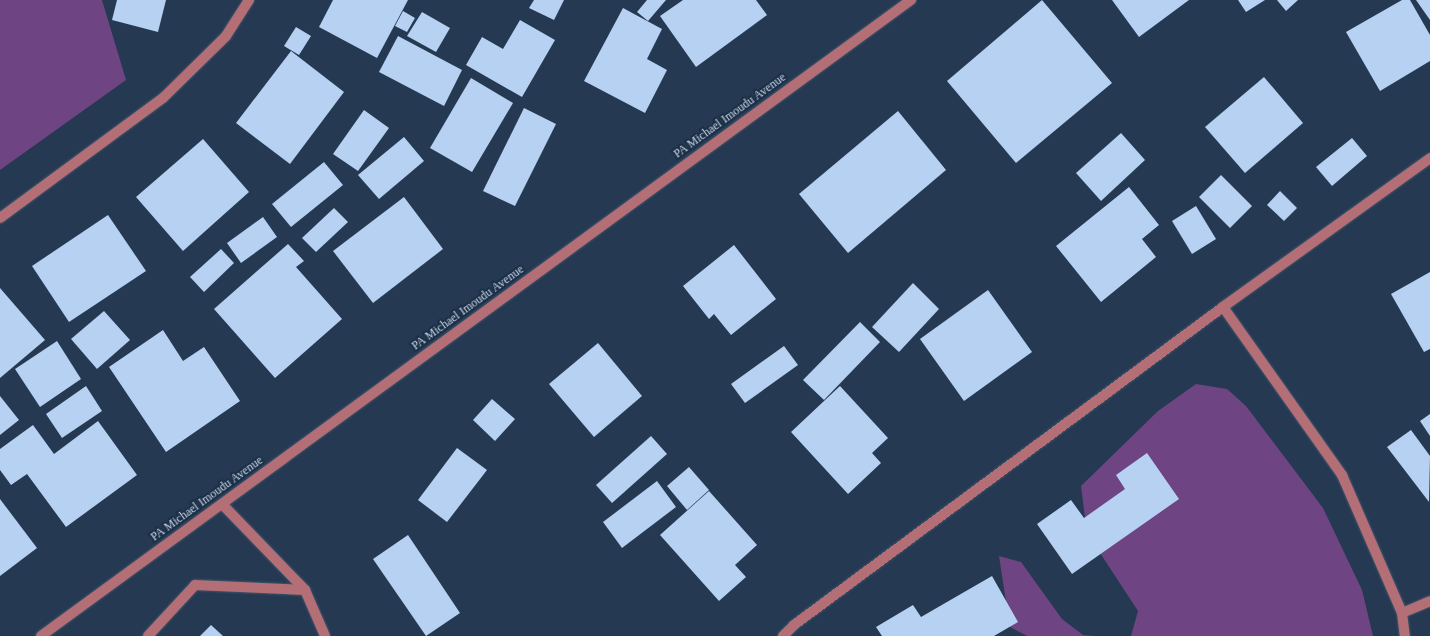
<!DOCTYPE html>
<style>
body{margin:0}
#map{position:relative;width:1430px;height:636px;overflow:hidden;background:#253952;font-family:Georgia,serif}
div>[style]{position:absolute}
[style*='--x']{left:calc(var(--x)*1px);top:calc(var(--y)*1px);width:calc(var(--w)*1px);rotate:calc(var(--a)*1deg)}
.green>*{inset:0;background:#6e4582}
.building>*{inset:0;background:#b7d1f2}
.roads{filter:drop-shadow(0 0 1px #43556d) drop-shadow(0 0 1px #43556d)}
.minor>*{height:10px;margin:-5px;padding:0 5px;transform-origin:5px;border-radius:5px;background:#b46f76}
span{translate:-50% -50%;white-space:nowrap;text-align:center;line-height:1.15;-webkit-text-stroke:4px #1b2f47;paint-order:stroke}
.street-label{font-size:12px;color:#cad7e6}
</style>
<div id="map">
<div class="green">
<div style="clip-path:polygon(0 0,102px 0,126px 80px,0 170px)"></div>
<div style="clip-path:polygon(1196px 384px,1227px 389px,1246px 406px,1323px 508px,1362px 590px,1373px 636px,1131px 636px,1138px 611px,1087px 533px,1081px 486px,1158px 411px)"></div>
<div style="clip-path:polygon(999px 556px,1021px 562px,1062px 619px,1083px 635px,1094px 636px,1027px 636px,1010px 627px)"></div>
</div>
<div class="building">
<div style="clip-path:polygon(117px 0,166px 0,158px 32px,112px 20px)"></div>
<div style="clip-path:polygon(333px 0,408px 0,377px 58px,319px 27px)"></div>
<div style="clip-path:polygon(534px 0,564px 0,554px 20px,529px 8px)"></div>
<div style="clip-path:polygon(647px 0,666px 0,648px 21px,637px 12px)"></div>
<div style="clip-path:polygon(683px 0,756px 0,767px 15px,696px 67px,660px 16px)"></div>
<div style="clip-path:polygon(1042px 0,1112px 83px,1016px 163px,947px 81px)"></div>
<div style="clip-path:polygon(1112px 0,1189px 0,1139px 37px)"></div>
<div style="clip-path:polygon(1238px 0,1265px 0,1246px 12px)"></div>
<div style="clip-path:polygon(1277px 0,1298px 0,1286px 11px)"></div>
<div style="clip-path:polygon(1402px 0,1410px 0,1430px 35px,1430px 61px,1380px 91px,1346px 32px)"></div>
<div style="clip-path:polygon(1416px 0,1430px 0,1430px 20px)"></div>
<div style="clip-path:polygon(623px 8px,662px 29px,647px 59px,667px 70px,645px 113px,584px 81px)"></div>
<div style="clip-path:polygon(403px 11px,415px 18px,407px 32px,395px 26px)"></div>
<div style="clip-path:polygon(422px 12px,450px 28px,436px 52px,407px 36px)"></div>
<div style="clip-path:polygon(520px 20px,555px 40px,522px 97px,466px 65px,482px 37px,503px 49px)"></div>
<div style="clip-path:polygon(296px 27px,311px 36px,299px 55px,284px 46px)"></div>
<div style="clip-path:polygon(398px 36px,462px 70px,444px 106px,379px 72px)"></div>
<div style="clip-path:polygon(291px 51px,344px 92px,290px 164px,236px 123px)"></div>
<div style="clip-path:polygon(1264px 77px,1303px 123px,1245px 173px,1205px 127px)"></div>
<div style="clip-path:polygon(471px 78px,513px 103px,472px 172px,430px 148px)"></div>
<div style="clip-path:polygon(524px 108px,556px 124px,515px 206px,483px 191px)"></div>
<div style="clip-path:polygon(364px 110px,389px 128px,358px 171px,333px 154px)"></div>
<div style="clip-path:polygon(898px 111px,946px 170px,848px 253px,799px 194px)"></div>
<div style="clip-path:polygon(1121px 133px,1145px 160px,1101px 201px,1076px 173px)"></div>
<div style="clip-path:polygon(404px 137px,424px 161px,379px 199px,358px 175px)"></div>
<div style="clip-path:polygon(1352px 138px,1367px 156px,1332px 186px,1316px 167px)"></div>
<div style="clip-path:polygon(203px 139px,249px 192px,183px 251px,136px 197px)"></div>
<div style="clip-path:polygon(324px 162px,343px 185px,291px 227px,272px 204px)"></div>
<div style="clip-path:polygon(1221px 175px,1252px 206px,1230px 228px,1199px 197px)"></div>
<div style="clip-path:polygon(1129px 187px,1159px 225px,1142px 239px,1156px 257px,1101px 302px,1056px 246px)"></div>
<div style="clip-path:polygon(1280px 191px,1297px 208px,1284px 221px,1267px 205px)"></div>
<div style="clip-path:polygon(404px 197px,443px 249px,373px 303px,333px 251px)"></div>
<div style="clip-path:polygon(1196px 206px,1216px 239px,1192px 254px,1172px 221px)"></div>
<div style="clip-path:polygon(334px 208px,348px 222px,316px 252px,302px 238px)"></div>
<div style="clip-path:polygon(108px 215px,146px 271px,69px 322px,32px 266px)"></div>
<div style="clip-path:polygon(263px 217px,277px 237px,241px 263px,227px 243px)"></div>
<div style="clip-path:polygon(288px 244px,304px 261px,296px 267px,342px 319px,275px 378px,214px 309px)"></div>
<div style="clip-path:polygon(734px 245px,776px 299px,731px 335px,714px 314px,709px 319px,683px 286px)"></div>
<div style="clip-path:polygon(221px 249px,234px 263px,204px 292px,190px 277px)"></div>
<div style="clip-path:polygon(1430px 272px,1430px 349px,1424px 352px,1391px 294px)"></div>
<div style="clip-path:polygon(913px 283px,939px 309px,899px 352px,872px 327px)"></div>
<div style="clip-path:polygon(0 288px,45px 340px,0 378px)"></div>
<div style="clip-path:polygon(988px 290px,1032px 352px,964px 401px,920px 339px)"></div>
<div style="clip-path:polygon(104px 311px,130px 340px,97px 369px,71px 339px)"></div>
<div style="clip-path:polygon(860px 322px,880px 342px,824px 400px,803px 380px)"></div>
<div style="clip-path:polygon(163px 330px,183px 361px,204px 347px,240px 401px,166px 452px,109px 367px)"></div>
<div style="clip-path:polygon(57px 341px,81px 379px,40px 407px,15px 369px)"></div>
<div style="clip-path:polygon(598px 343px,642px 396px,594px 437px,549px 384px)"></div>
<div style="clip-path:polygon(784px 346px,798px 365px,745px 403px,731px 384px)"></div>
<div style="clip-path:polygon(86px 386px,102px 411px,62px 438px,46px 414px)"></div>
<div style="clip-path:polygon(840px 386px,888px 438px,872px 453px,881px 463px,848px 494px,791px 432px)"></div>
<div style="clip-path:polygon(0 396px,19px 420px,0 435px)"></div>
<div style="clip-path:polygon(492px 399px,515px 419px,495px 441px,473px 420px)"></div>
<div style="clip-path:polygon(1430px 414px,1430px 436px,1420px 421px)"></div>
<div style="clip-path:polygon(98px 421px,137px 475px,66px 527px,27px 474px,11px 485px,0 470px,0 449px,33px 425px,54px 454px)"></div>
<div style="clip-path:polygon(1411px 430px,1430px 456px,1429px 502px,1387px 447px)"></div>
<div style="clip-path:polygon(651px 436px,667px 454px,612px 503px,596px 485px)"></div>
<div style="clip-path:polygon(457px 448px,487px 470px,447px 522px,418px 500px)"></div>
<div style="clip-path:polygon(1147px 453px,1179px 499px,1072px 574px,1037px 524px,1071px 500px,1084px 518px,1125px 489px,1116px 475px)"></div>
<div style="clip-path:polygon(689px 467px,709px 490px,687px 510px,667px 486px)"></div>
<div style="clip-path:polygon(657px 481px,676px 507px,622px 548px,603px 522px)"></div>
<div style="clip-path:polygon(709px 491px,757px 545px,735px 565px,746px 577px,719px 601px,660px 535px)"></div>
<div style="clip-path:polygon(0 499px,37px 548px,0 576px)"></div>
<div style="clip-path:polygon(408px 535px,460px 613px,426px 636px,373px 559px)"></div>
<div style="clip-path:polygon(992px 576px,1018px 622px,994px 636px,882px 636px,876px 627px,913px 605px,921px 617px)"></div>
<div style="clip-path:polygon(211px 625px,223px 636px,200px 636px)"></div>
</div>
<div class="roads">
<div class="minor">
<div style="--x:0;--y:218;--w:202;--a:-36.4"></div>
<div style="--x:163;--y:98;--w:88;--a:-44.5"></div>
<div style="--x:226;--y:36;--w:43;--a:-57.4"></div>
<div style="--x:1223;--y:307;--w:206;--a:54.7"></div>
<div style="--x:1342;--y:475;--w:150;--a:66.5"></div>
<div style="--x:1402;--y:613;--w:23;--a:83"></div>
<div style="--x:222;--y:504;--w:120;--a:46"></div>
<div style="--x:305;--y:590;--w:50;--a:66.5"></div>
<div style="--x:1402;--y:613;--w:30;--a:-23"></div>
<div style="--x:41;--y:636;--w:1078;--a:-36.17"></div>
<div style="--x:148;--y:636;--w:69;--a:-47.3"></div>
<div style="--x:195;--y:585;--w:110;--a:2.6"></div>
<div style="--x:783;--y:636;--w:16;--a:-45"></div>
<div style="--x:794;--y:625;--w:534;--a:-36.55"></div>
<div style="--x:1223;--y:307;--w:255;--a:-35.7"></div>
</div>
</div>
<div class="street-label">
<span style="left:730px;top:116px;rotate:-36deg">PA Michael Imoudu Avenue</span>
<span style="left:468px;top:308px;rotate:-36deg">PA Michael Imoudu Avenue</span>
<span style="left:207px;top:499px;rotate:-36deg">PA Michael Imoudu Avenue</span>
</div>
</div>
